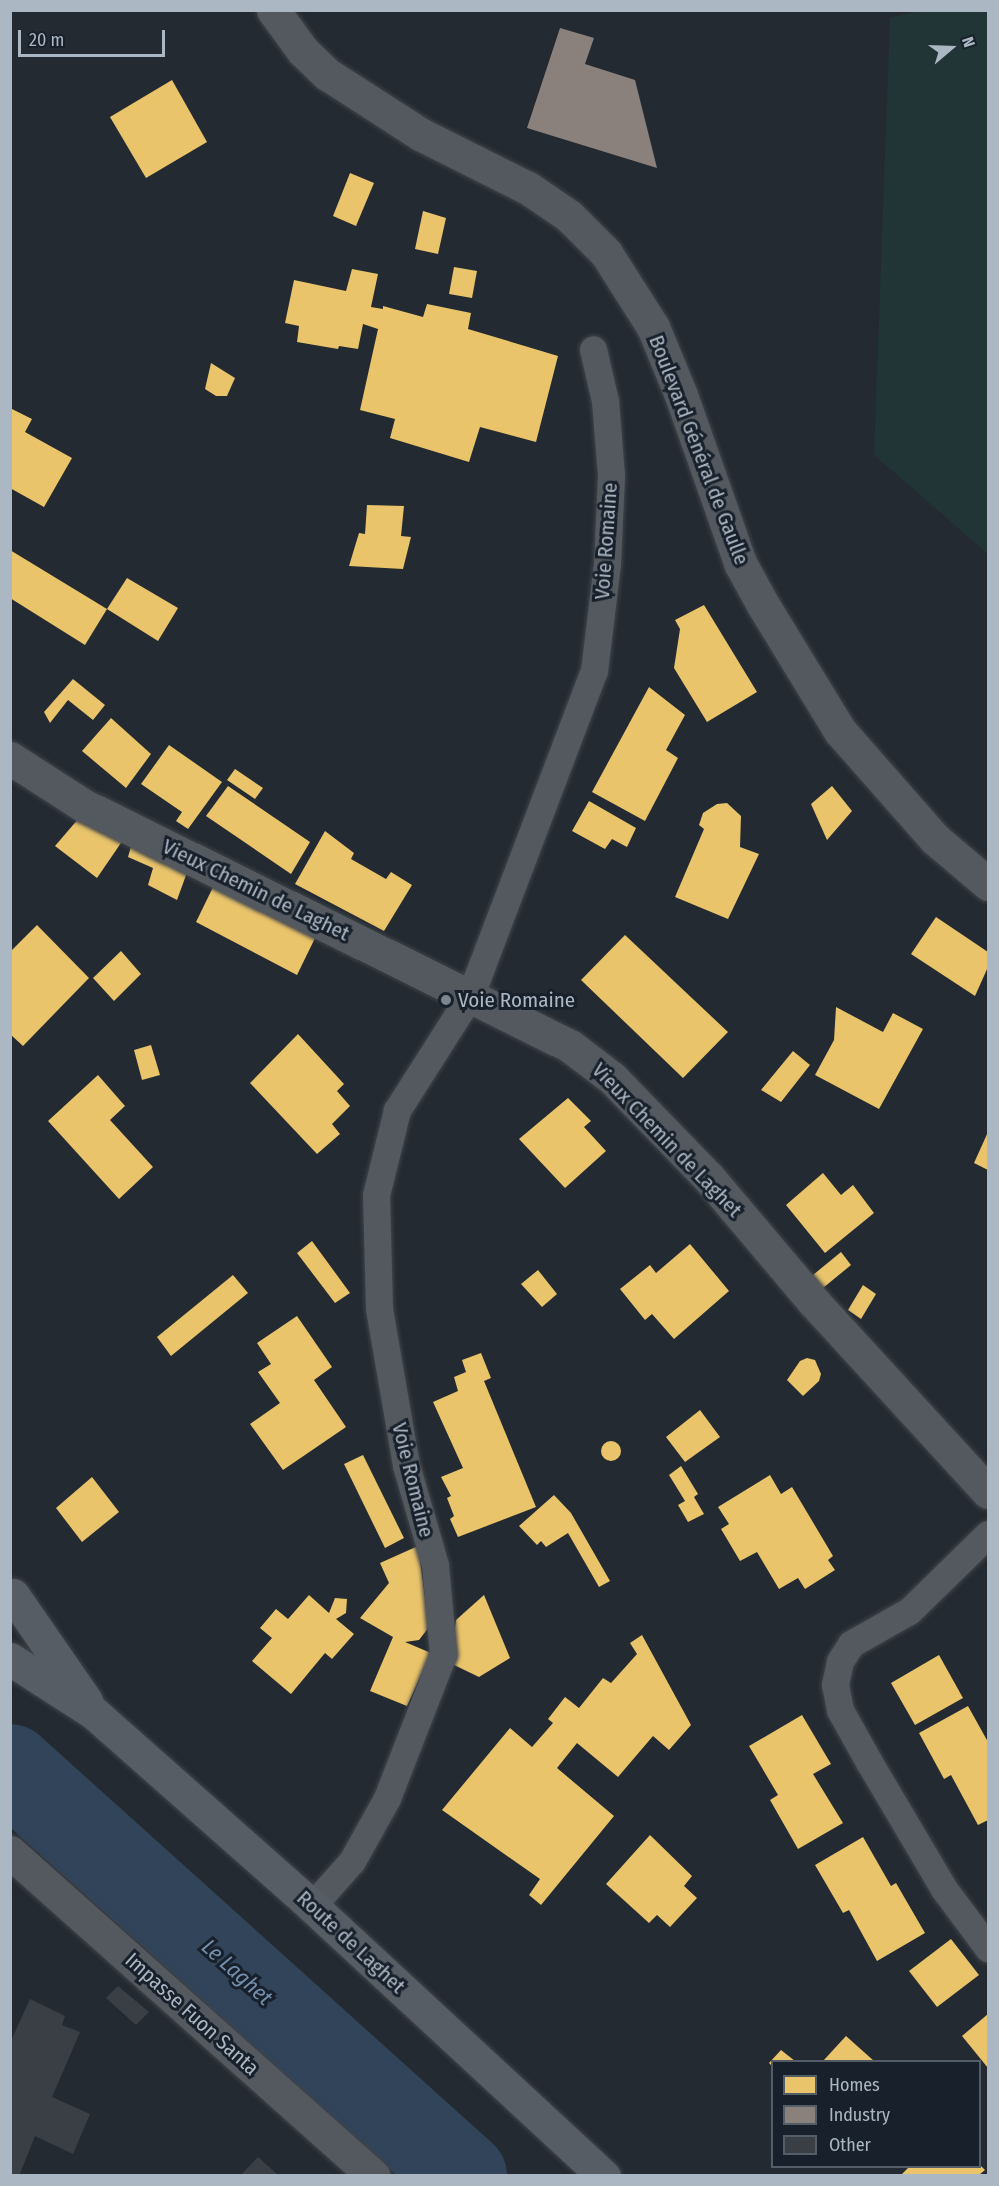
<!DOCTYPE html>
<meta charset="utf-8">
<style>
body{margin:0}
#map{position:relative;width:999px;height:2186px;overflow:hidden;background:#242a31;font-family:"Fira Sans Condensed",sans-serif}
div>[style]{position:absolute}
[style*='--x']{left:calc(var(--x)*1px);top:calc(var(--y)*1px);width:calc(var(--w)*1px);rotate:calc(var(--a)*1deg)}
.green>*{inset:0;background:#213436}
.homes>*{inset:0;background:#e9c46a}
.round{border-radius:50%}
.industry>*{inset:0;background:#8a817c}
.river>*{height:88px;margin:-44px;padding:0 44px;transform-origin:44px;border-radius:44px;background:#31445a}
.building>*{inset:0;background:#393f45}
.roads{filter:drop-shadow(0 0 2px #40444a) drop-shadow(0 0 2px #40444a)}
.service>*{height:27px;margin:-13.5px;padding:0 13.5px;transform-origin:13.5px;border-radius:13.5px;background:#545960}
.minor>*{height:33px;margin:-16.5px;padding:0 16.5px;transform-origin:16.5px;border-radius:16.5px;background:#545960}
.tertiary>*{height:33px;margin:-16.5px;padding:0 16.5px;transform-origin:16.5px;border-radius:16.5px;background:#545960}
.secondary>*{height:33px;margin:-16.5px;padding:0 16.5px;transform-origin:16.5px;border-radius:16.5px;background:#575d65}
.dots>*{width:16px;height:16px;translate:-50% -50%;box-sizing:border-box;border:3px solid #18212b;border-radius:50%}
span{translate:-50% -50%;white-space:nowrap;text-align:center;line-height:1.15;-webkit-text-stroke:6px #18212b;paint-order:stroke}
.street-label{font-size:21px;color:#acb7c4}
.poi-label{font-size:21px;color:#acb7c4}
.left{translate:0 -50%;text-align:left}
.water-label{font-size:22px;color:#748fad;font-style:italic}
.frame{position:absolute;inset:0;border:12px solid #acb7c4;pointer-events:none}
.legend{position:absolute;left:771px;top:2060px;width:210px;height:108px;box-sizing:border-box;background:#18212b;border:2px solid #535d68;margin:0;padding:8px 10px;list-style:none;font-size:18px;color:#acb7c4}
.legend li{display:flex;align-items:center;gap:12px;height:30px}
.legend b{width:30px;border:2px solid #535d68}
.north{position:absolute;left:921px;top:18px;width:60px;height:60px;-webkit-text-stroke:4px #18212b;paint-order:stroke;rotate:71deg;font-size:16px;font-weight:700;line-height:24px;text-align:center;color:#acb7c4}
.north::after{content:'';display:block;margin:auto;width:21px;height:27px;background:#acb7c4;clip-path:polygon(50% 0,100% 100%,50% 72%,0 100%)}
.scale{position:absolute;left:18px;top:30px;width:147px;height:27px;box-sizing:border-box;border:3px solid #acb7c4;border-top:0;padding-left:8px;font-size:18px;line-height:21px;white-space:nowrap;color:#acb7c4;-webkit-text-stroke:4px #18212b;paint-order:stroke}
</style>
<div id="map">
<div class="green">
<div style="clip-path:polygon(918px 11px,988px 11px,988px 554px,874px 455px,890px 18px)"></div>
</div>
<div class="homes">
<div style="clip-path:polygon(172px 80px,207px 142px,146px 178px,110px 117px)"></div>
<div style="clip-path:polygon(350px 173px,374px 183px,356px 226px,333px 216px)"></div>
<div style="clip-path:polygon(423px 211px,446px 218px,438px 254px,415px 249px)"></div>
<div style="clip-path:polygon(454px 267px,477px 271px,472px 298px,449px 294px)"></div>
<div style="clip-path:polygon(352px 269px,378px 274px,371px 307px,383px 309px,383px 306px,423px 317px,427px 304px,471px 313px,468px 329px,558px 356px,536px 442px,480px 427px,469px 462px,390px 438px,395px 419px,360px 410px,378px 329px,363px 324px,358px 349px,339px 346px,338px 349px,297px 342px,299px 326px,285px 323px,294px 280px,346px 291px)"></div>
<div style="clip-path:polygon(211px 363px,235px 378px,227px 396px,216px 396px,205px 389px)"></div>
<div style="clip-path:polygon(10px 408px,32px 419px,25px 432px,72px 458px,44px 507px,10px 488px)"></div>
<div style="clip-path:polygon(367px 505px,404px 506px,401px 536px,411px 537px,403px 569px,349px 566px,359px 533px,365px 534px)"></div>
<div style="clip-path:polygon(10px 550px,107px 609px,85px 645px,10px 598px)"></div>
<div style="clip-path:polygon(127px 578px,178px 608px,158px 641px,107px 609px)"></div>
<div style="clip-path:polygon(704px 605px,757px 692px,707px 722px,674px 668px,680px 629px,675px 620px)"></div>
<div style="clip-path:polygon(73px 679px,105px 705px,93px 720px,68px 700px,50px 723px,44px 712px)"></div>
<div style="clip-path:polygon(649px 687px,685px 715px,666px 750px,678px 758px,645px 821px,592px 792px)"></div>
<div style="clip-path:polygon(111px 718px,151px 754px,126px 788px,82px 751px)"></div>
<div style="clip-path:polygon(169px 745px,222px 782px,188px 829px,176px 821px,182px 812px,141px 784px)"></div>
<div style="clip-path:polygon(235px 769px,263px 788px,255px 799px,227px 780px)"></div>
<div style="clip-path:polygon(228px 786px,310px 842px,291px 874px,206px 816px)"></div>
<div style="clip-path:polygon(832px 786px,852px 811px,827px 840px,811px 804px)"></div>
<div style="clip-path:polygon(589px 801px,636px 828px,627px 847px,612px 839px,605px 849px,572px 831px)"></div>
<div style="clip-path:polygon(727px 803px,741px 816px,740px 847px,759px 854px,728px 919px,675px 897px,704px 829px,699px 825px,703px 813px,717px 804px)"></div>
<div style="clip-path:polygon(79px 818px,123px 840px,97px 878px,55px 846px)"></div>
<div style="clip-path:polygon(325px 831px,354px 853px,351px 859px,386px 879px,391px 872px,412px 885px,384px 931px,295px 884px)"></div>
<div style="clip-path:polygon(132px 843px,189px 867px,177px 900px,148px 885px,153px 868px,128px 857px)"></div>
<div style="clip-path:polygon(217px 879px,318px 932px,297px 975px,196px 922px)"></div>
<div style="clip-path:polygon(936px 917px,988px 952px,988px 967px,975px 996px,911px 954px)"></div>
<div style="clip-path:polygon(37px 925px,89px 978px,23px 1046px,10px 1034px,10px 952px)"></div>
<div style="clip-path:polygon(625px 935px,728px 1032px,683px 1078px,581px 980px)"></div>
<div style="clip-path:polygon(121px 951px,141px 974px,114px 1001px,93px 978px)"></div>
<div style="clip-path:polygon(836px 1007px,883px 1032px,893px 1013px,923px 1029px,879px 1109px,815px 1075px,834px 1040px)"></div>
<div style="clip-path:polygon(298px 1034px,344px 1084px,337px 1091px,350px 1106px,332px 1124px,340px 1134px,317px 1154px,250px 1083px)"></div>
<div style="clip-path:polygon(151px 1045px,160px 1075px,142px 1080px,134px 1050px)"></div>
<div style="clip-path:polygon(793px 1051px,810px 1065px,781px 1102px,761px 1090px)"></div>
<div style="clip-path:polygon(98px 1075px,125px 1106px,110px 1120px,153px 1167px,119px 1199px,48px 1121px)"></div>
<div style="clip-path:polygon(568px 1098px,591px 1121px,584px 1127px,606px 1151px,565px 1188px,519px 1139px)"></div>
<div style="clip-path:polygon(988px 1132px,988px 1170px,974px 1163px)"></div>
<div style="clip-path:polygon(823px 1173px,841px 1195px,853px 1185px,874px 1213px,825px 1253px,786px 1205px)"></div>
<div style="clip-path:polygon(312px 1241px,350px 1293px,335px 1303px,297px 1253px)"></div>
<div style="clip-path:polygon(690px 1244px,729px 1291px,674px 1339px,652px 1314px,645px 1320px,620px 1289px,650px 1265px,656px 1273px)"></div>
<div style="clip-path:polygon(841px 1252px,851px 1265px,823px 1288px,813px 1275px)"></div>
<div style="clip-path:polygon(538px 1270px,557px 1294px,542px 1307px,521px 1284px)"></div>
<div style="clip-path:polygon(233px 1275px,248px 1293px,171px 1356px,157px 1337px)"></div>
<div style="clip-path:polygon(863px 1285px,876px 1294px,861px 1319px,848px 1310px)"></div>
<div style="clip-path:polygon(297px 1316px,332px 1367px,314px 1380px,346px 1427px,283px 1470px,250px 1424px,280px 1403px,258px 1372px,271px 1364px,257px 1343px)"></div>
<div style="clip-path:polygon(481px 1353px,491px 1378px,484px 1381px,536px 1507px,458px 1537px,450px 1519px,454px 1516px,447px 1498px,451px 1496px,441px 1477px,463px 1468px,433px 1402px,458px 1391px,454px 1377px,466px 1372px,462px 1360px)"></div>
<div style="clip-path:polygon(807px 1358px,815px 1360px,821px 1374px,819px 1381px,803px 1396px,787px 1380px,800px 1361px)"></div>
<div style="clip-path:polygon(700px 1410px,720px 1437px,685px 1462px,666px 1437px)"></div>
<div class="round" style="left:601px;top:1441px;width:20px;height:20px"></div>
<div style="clip-path:polygon(363px 1455px,404px 1538px,385px 1548px,344px 1464px)"></div>
<div style="clip-path:polygon(681px 1466px,698px 1494px,694px 1497px,704px 1514px,688px 1522px,678px 1505px,685px 1501px,669px 1475px)"></div>
<div style="clip-path:polygon(770px 1475px,781px 1494px,792px 1487px,833px 1556px,828px 1560px,835px 1570px,805px 1589px,798px 1578px,779px 1589px,757px 1552px,740px 1561px,721px 1529px,729px 1524px,718px 1507px)"></div>
<div style="clip-path:polygon(92px 1477px,119px 1512px,82px 1542px,56px 1508px)"></div>
<div style="clip-path:polygon(554px 1495px,571px 1513px,610px 1581px,599px 1587px,568px 1533px,546px 1547px,541px 1541px,537px 1545px,519px 1526px)"></div>
<div style="clip-path:polygon(418px 1546px,429px 1627px,419px 1640px,405px 1642px,431px 1653px,407px 1706px,370px 1691px,393px 1637px,360px 1618px,389px 1583px,380px 1563px)"></div>
<div style="clip-path:polygon(309px 1595px,329px 1613px,335px 1598px,347px 1599px,346px 1613px,336px 1619px,354px 1634px,332px 1659px,325px 1653px,291px 1694px,252px 1661px,272px 1638px,260px 1628px,276px 1609px,288px 1619px)"></div>
<div style="clip-path:polygon(484px 1595px,510px 1658px,479px 1677px,450px 1663px,456px 1620px)"></div>
<div style="clip-path:polygon(642px 1635px,691px 1725px,669px 1750px,653px 1736px,618px 1777px,577px 1743px,557px 1768px,614px 1816px,541px 1905px,529px 1895px,540px 1879px,442px 1810px,510px 1728px,532px 1747px,553px 1723px,548px 1719px,565px 1697px,579px 1708px,603px 1678px,611px 1683px,637px 1654px,630px 1643px)"></div>
<div style="clip-path:polygon(939px 1655px,963px 1698px,915px 1725px,891px 1683px)"></div>
<div style="clip-path:polygon(968px 1706px,988px 1742px,988px 1820px,978px 1825px,951px 1775px,944px 1779px,919px 1733px)"></div>
<div style="clip-path:polygon(802px 1715px,831px 1764px,813px 1774px,843px 1823px,798px 1849px,770px 1800px,778px 1795px,749px 1746px)"></div>
<div style="clip-path:polygon(650px 1835px,692px 1876px,684px 1886px,697px 1898px,670px 1927px,657px 1915px,649px 1923px,606px 1884px)"></div>
<div style="clip-path:polygon(863px 1837px,891px 1886px,896px 1883px,925px 1933px,877px 1961px,849px 1910px,843px 1913px,815px 1865px)"></div>
<div style="clip-path:polygon(951px 1939px,979px 1975px,937px 2007px,909px 1971px)"></div>
<div style="clip-path:polygon(988px 2014px,988px 2068px,962px 2036px)"></div>
<div style="clip-path:polygon(846px 2036px,874px 2061px,823px 2061px)"></div>
<div style="clip-path:polygon(781px 2050px,795px 2061px,772px 2061px,772px 2066px,769px 2063px)"></div>
<div style="clip-path:polygon(910px 2166px,981px 2166px,985px 2170px,979px 2175px,901px 2175px)"></div>
</div>
<div class="industry">
<div style="clip-path:polygon(560px 28px,594px 38px,585px 64px,635px 80px,657px 168px,527px 128px)"></div>
</div>
<div class="river">
<div style="--x:10;--y:1768;--w:610;--a:42.01"></div>
</div>
<div class="building">
<div style="clip-path:polygon(118px 1986px,149px 2012px,136px 2025px,106px 1998px)"></div>
<div style="clip-path:polygon(30px 1999px,65px 2016px,62px 2025px,80px 2032px,52px 2097px,90px 2114px,73px 2154px,35px 2136px,19px 2176px,10px 2176px,10px 2043px)"></div>
<div style="clip-path:polygon(258px 2157px,279px 2176px,240px 2176px)"></div>
</div>
<div class="roads">
<div class="service">
<div style="--x:988;--y:1534;--w:110;--a:135.7"></div>
<div style="--x:909;--y:1611;--w:67;--a:150.4"></div>
<div style="--x:851;--y:1644;--w:20;--a:123"></div>
<div style="--x:840;--y:1661;--w:24;--a:102"></div>
<div style="--x:835;--y:1684;--w:26;--a:79"></div>
<div style="--x:840;--y:1710;--w:60;--a:60.9"></div>
<div style="--x:869;--y:1762;--w:147;--a:59.4"></div>
<div style="--x:944;--y:1889;--w:74;--a:53.3"></div>
<div style="--x:312;--y:1906;--w:60;--a:-48.4"></div>
<div style="--x:352;--y:1861;--w:72;--a:-60.9"></div>
<div style="--x:387;--y:1798;--w:155;--a:-68.7"></div>
<div style="--x:443;--y:1654;--w:89;--a:-95.1"></div>
<div style="--x:435;--y:1565;--w:104;--a:-106.2"></div>
<div style="--x:406;--y:1465;--w:159;--a:-99.8"></div>
<div style="--x:379;--y:1308;--w:113;--a:-91.5"></div>
<div style="--x:376;--y:1195;--w:88;--a:-76.1"></div>
<div style="--x:397;--y:1110;--w:138;--a:-57.5"></div>
<div style="--x:471;--y:994;--w:346;--a:-69.2"></div>
<div style="--x:594;--y:671;--w:108;--a:-83.1"></div>
<div style="--x:607;--y:564;--w:89;--a:-87.4"></div>
<div style="--x:611;--y:475;--w:74;--a:-94.6"></div>
<div style="--x:605;--y:401;--w:53;--a:-103"></div>
</div>
<div class="minor">
<div style="--x:10;--y:758;--w:87;--a:32.8"></div>
<div style="--x:83;--y:805;--w:543;--a:26.33"></div>
<div style="--x:570;--y:1046;--w:53;--a:37.3"></div>
<div style="--x:612;--y:1078;--w:139;--a:45.9"></div>
<div style="--x:709;--y:1178;--w:161;--a:49.8"></div>
<div style="--x:813;--y:1301;--w:259;--a:47.5"></div>
<div style="--x:10;--y:1852;--w:487;--a:41.7"></div>
</div>
<div class="tertiary">
<div style="--x:273;--y:10;--w:51;--a:53.8"></div>
<div style="--x:303;--y:51;--w:33;--a:44"></div>
<div style="--x:327;--y:74;--w:111;--a:32.8"></div>
<div style="--x:420;--y:134;--w:121;--a:26.6"></div>
<div style="--x:528;--y:188;--w:50;--a:34.3"></div>
<div style="--x:569;--y:216;--w:52;--a:45"></div>
<div style="--x:606;--y:253;--w:88;--a:57.6"></div>
<div style="--x:653;--y:327;--w:74;--a:67.6"></div>
<div style="--x:681;--y:395;--w:178;--a:70.6"></div>
<div style="--x:740;--y:563;--w:48;--a:61.3"></div>
<div style="--x:763;--y:605;--w:148;--a:58.6"></div>
<div style="--x:840;--y:731;--w:144;--a:48.7"></div>
<div style="--x:935;--y:839;--w:70;--a:40.3"></div>
</div>
<div class="secondary">
<div style="--x:13;--y:1595;--w:129;--a:55.4"></div>
<div style="--x:10;--y:1659;--w:100;--a:32.7"></div>
<div style="--x:94;--y:1713;--w:291;--a:41.5"></div>
<div style="--x:312;--y:1906;--w:398;--a:42.8"></div>
</div>
</div>
<div class="dots">
<div style="left:446px;top:1000px;background:#7c8691"></div>
</div>
<div class="street-label">
<span style="left:699px;top:450px;rotate:69deg">Boulevard Général de Gaulle</span>
<span style="left:606px;top:541px;rotate:-86deg">Voie Romaine</span>
<span style="left:256px;top:890px;rotate:26deg">Vieux Chemin de Laghet</span>
<span style="left:667px;top:1140px;rotate:46deg">Vieux Chemin de Laghet</span>
<span style="left:413px;top:1480px;rotate:76deg">Voie Romaine</span>
<span style="left:351px;top:1942px;rotate:43deg">Route de Laghet</span>
<span style="left:192px;top:2014px;rotate:42deg">Impasse Fuon Santa</span>
</div>
<div class="poi-label">
<span class="left" style="left:458px;top:1000px">Voie Romaine</span>
</div>
<div class="water-label">
<span style="left:237px;top:1972px;rotate:42deg">Le Laghet</span>
</div>
<div class="frame"></div>
<ul class="legend">
<li><b style="height:16px;background:#e9c46a"></b>Homes</li>
<li><b style="height:16px;background:#8a817c"></b>Industry</li>
<li><b style="height:16px;background:#393f45"></b>Other</li>
</ul>
<div class="north">N</div>
<div class="scale">20 m</div>
</div>
